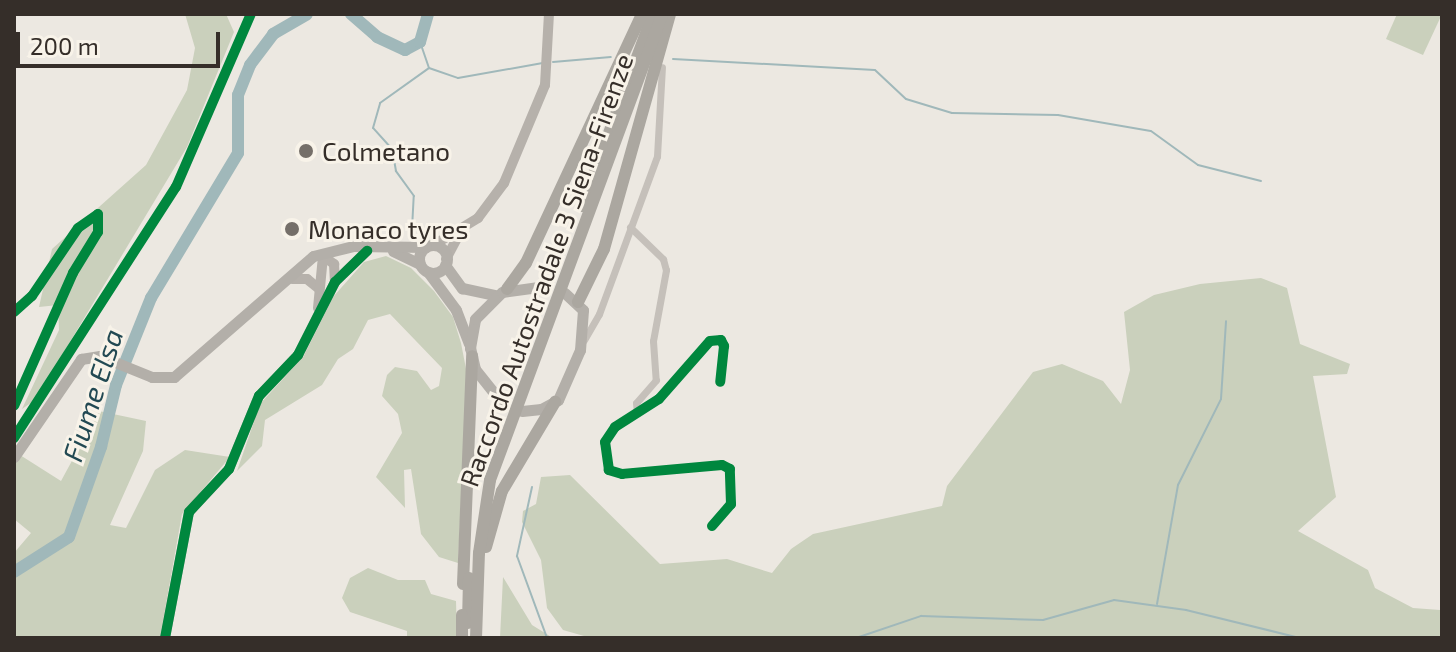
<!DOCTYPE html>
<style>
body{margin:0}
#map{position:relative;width:1456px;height:652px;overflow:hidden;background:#ece8e1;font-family:"Exo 2",sans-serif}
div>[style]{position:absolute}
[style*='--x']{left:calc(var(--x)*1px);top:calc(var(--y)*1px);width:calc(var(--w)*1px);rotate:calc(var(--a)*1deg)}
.green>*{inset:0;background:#cad0bc}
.stream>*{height:2px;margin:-1px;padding:0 1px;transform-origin:1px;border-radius:1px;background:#a0b8ba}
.river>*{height:12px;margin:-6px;padding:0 6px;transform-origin:6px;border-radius:6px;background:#a0b8ba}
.street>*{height:7px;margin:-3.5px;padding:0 3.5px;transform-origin:3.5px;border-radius:3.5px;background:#c5c0ba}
.secondary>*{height:10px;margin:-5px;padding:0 5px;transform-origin:5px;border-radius:5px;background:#b6b1ab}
.primary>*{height:11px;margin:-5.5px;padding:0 5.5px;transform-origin:5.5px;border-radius:5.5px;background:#b3afa9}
.primary>.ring{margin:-5.5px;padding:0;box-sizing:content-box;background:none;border:11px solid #b3afa9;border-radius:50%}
.highway>*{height:12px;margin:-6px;padding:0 6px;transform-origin:6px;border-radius:6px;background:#aba7a0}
.cycleway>*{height:10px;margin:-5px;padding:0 5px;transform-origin:5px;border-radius:5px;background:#00873e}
.dots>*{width:22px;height:22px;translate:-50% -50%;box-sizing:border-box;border:4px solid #f8f3e9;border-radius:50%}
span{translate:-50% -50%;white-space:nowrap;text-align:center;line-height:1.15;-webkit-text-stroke:6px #f8f3e9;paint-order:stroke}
.poi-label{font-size:26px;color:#352e29}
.left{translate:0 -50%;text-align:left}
.street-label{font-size:26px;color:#352e29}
.water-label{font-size:28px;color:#224953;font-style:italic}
.frame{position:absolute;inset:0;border:16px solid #352e29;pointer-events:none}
.scale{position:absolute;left:16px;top:32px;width:204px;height:36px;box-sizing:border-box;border:4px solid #352e29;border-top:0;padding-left:10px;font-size:24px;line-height:28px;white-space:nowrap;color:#352e29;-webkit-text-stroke:6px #f8f3e9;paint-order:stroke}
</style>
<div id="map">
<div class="green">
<div style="clip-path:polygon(185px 14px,226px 14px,234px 32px,187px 147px,35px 400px,22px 409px,59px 330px,58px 305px,39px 307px,52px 249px,146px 165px,187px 90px,195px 48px)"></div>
<div style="clip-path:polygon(1397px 14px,1442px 14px,1423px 55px,1386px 39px)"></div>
<div style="clip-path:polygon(386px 256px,411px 268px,434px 291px,453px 317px,461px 343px,467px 374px,458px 563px,439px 557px,421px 534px,411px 469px,404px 470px,405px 508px,376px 477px,402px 433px,398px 414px,382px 396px,387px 375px,395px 367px,417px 371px,431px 390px,439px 386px,442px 368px,390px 314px,368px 320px,353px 349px,338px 359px,322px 385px,265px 420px,262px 446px,237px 471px,260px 404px,303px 357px,333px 297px,364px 262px)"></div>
<div style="clip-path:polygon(1261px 278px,1287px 288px,1300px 344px,1350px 364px,1347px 374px,1313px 376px,1336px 497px,1298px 531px,1368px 570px,1375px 588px,1413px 608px,1440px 610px,1442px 638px,591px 638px,563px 630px,547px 608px,541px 560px,522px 522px,523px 511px,536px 504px,541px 477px,570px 475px,660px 564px,727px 559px,772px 573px,791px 549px,813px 534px,942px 506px,947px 486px,1033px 372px,1062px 364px,1103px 381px,1121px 404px,1130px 370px,1124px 312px,1154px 295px,1200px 284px)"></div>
<div style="clip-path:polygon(99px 411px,146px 421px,143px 451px,110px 525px,126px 528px,155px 470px,185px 450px,230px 457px,182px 514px,160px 638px,14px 638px,14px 553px,31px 533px,14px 519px,14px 465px,20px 455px,61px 481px)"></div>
<div style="clip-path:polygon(368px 568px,398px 580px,425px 580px,431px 594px,456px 601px,457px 638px,407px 638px,407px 631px,350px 612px,342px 598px,350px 578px)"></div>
<div style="clip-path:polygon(503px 577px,532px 625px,553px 638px,500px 638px)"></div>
</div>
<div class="stream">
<div style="--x:673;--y:59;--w:202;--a:3.1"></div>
<div style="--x:875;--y:70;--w:42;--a:43.1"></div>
<div style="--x:906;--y:99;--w:48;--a:16.9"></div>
<div style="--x:952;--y:113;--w:106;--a:1.1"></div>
<div style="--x:1058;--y:115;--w:94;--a:9.8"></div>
<div style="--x:1151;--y:131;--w:58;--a:35.9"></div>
<div style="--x:1198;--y:165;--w:65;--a:14.3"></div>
<div style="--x:553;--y:62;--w:58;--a:-4.9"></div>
<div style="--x:429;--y:68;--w:31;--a:19"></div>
<div style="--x:458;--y:78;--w:86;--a:-10"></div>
<div style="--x:412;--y:229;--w:33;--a:-87"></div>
<div style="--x:414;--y:196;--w:31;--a:-126"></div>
<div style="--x:396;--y:171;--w:22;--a:-100"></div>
<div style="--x:392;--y:149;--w:28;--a:-132"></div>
<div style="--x:373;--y:128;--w:26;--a:-74"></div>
<div style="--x:380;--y:103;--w:60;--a:-35.5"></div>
<div style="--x:429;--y:68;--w:28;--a:-109"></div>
<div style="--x:532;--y:487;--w:71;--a:102.3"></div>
<div style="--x:517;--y:556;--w:87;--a:69.9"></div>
<div style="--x:1157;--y:604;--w:121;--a:-80"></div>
<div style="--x:1178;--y:485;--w:96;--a:-63.4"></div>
<div style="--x:1221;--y:399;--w:78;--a:-86.3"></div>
<div style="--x:856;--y:638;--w:69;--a:-18.7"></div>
<div style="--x:921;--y:616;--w:122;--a:1.9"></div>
<div style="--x:1043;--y:620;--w:74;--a:-15.7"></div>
<div style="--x:1114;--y:600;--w:73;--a:7.9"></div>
<div style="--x:1186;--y:610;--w:117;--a:13.8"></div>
</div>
<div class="river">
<div style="--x:351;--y:14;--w:35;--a:41"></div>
<div style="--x:377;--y:37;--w:31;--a:25"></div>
<div style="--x:405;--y:50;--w:17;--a:-28"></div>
<div style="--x:420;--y:42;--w:29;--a:-74"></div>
<div style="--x:14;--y:572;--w:65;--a:-32.5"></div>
<div style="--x:69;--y:537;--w:96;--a:-70.4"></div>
<div style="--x:101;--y:447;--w:64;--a:-76.4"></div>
<div style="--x:116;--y:385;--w:94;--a:-68.1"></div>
<div style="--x:151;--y:298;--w:169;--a:-59"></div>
<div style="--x:238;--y:153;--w:58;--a:-90"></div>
<div style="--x:238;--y:95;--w:32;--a:-68"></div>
<div style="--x:250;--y:65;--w:39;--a:-53"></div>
<div style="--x:273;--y:34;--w:39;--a:-30"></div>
</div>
<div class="street">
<div style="--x:630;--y:227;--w:46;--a:44.1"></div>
<div style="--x:663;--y:259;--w:11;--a:75"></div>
<div style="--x:666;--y:270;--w:72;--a:100.4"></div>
<div style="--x:653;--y:341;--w:39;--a:86"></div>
<div style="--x:656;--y:380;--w:30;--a:131"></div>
<div style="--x:636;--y:403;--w:9;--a:84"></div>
<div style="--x:14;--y:312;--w:24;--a:-42"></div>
<div style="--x:32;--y:296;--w:82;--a:-55.9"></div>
<div style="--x:78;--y:228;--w:24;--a:-35"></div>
<div style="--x:98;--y:214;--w:18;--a:90"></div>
<div style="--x:98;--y:232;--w:48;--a:121.4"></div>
<div style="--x:73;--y:273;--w:145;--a:113.9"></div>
<div style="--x:584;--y:340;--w:30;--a:-60"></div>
<div style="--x:599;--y:314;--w:168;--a:-69.8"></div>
<div style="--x:657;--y:156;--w:89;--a:-86.8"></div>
<div style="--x:712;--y:526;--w:29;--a:-49"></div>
<div style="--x:731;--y:504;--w:35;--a:-92"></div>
<div style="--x:730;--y:469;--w:9;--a:-153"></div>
<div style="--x:722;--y:465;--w:100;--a:174.9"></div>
<div style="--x:622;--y:474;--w:14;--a:-163"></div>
<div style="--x:609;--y:470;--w:28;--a:-98"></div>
<div style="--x:605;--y:442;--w:18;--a:-56"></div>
<div style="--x:615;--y:427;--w:52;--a:-32.5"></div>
<div style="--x:659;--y:399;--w:77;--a:-48.7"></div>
<div style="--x:710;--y:341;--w:11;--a:-5"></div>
<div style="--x:721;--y:340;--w:7;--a:63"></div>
<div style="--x:724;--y:346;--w:36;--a:96"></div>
</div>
<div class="secondary">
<div style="--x:432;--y:246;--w:54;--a:-31.3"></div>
<div style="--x:478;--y:218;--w:44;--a:-53.4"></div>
<div style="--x:504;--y:183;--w:106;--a:-67.3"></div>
<div style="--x:545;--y:85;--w:71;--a:-86.8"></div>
<div style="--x:323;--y:256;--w:14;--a:36"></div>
<div style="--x:334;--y:264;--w:18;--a:87"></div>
<div style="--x:446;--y:259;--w:30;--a:-62"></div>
<div style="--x:292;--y:279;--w:15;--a:0"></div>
<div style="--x:307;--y:279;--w:14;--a:39"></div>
<div style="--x:318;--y:308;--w:52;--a:-84.5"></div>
<div style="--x:165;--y:638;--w:128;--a:-79.2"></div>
<div style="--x:189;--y:512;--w:59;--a:-47.1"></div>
<div style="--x:229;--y:469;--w:79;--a:-67.7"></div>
<div style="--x:259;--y:396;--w:57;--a:-46.4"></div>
<div style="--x:298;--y:355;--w:82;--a:-63.1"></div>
<div style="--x:335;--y:282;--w:45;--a:-44.1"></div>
</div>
<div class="primary">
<div class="ring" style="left:419px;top:245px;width:17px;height:17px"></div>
<div style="--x:393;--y:251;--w:30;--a:26"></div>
<div style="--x:445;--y:265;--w:29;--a:54"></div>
<div style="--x:462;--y:288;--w:35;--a:12"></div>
<div style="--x:428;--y:272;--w:47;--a:53.6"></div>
<div style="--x:456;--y:310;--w:36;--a:69"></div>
<div style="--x:502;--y:403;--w:43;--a:-128.5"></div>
<div style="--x:475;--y:369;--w:22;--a:-103"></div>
<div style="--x:470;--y:348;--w:29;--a:-80"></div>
<div style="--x:475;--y:319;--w:38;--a:-45"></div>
<div style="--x:502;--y:292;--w:44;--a:-7.8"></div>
<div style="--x:522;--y:411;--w:19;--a:-6"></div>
<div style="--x:541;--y:409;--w:19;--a:-28"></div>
<div style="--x:558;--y:400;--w:55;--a:-66.3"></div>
<div style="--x:580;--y:350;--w:40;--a:-85.7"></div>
<div style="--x:583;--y:310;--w:25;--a:-137"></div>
<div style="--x:14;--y:457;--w:119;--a:-55.6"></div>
<div style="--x:81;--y:359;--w:19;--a:-9"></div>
<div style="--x:100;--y:356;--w:56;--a:22"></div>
<div style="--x:152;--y:377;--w:22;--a:0"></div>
<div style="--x:174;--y:377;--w:184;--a:-41"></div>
<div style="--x:313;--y:256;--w:41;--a:-14"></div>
<div style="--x:353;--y:246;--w:73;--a:0.8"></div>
</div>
<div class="highway">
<div style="--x:582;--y:206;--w:205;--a:-69.7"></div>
<div style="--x:507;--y:289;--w:32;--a:-54"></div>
<div style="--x:526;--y:263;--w:275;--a:-65"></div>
<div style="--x:578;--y:302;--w:59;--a:-63.9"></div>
<div style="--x:604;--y:249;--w:244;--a:-74.3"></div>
<div style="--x:486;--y:547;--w:58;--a:-74.1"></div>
<div style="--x:502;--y:491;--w:104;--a:-59.2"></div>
<div style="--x:463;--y:584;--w:228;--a:-87.7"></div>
<div style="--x:468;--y:623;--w:45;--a:-88.7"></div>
<div style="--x:462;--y:638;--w:23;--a:-90"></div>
<div style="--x:476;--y:638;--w:85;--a:-88"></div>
<div style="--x:479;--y:553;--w:74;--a:-81.4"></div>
<div style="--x:490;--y:480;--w:497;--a:-69.7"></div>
</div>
<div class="cycleway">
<div style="--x:14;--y:312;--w:24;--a:-42"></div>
<div style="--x:32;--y:296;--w:82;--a:-55.9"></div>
<div style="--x:78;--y:228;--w:24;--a:-35"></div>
<div style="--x:98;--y:214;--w:18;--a:90"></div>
<div style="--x:98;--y:232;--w:48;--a:121.4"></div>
<div style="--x:73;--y:273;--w:145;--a:113.9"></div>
<div style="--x:14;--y:438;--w:299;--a:-57.2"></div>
<div style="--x:176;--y:187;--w:189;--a:-66.6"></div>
<div style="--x:712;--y:526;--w:29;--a:-49"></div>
<div style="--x:731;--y:504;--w:35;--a:-92"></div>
<div style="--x:730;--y:469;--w:9;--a:-153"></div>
<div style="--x:722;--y:465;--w:100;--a:174.9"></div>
<div style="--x:622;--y:474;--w:14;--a:-163"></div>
<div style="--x:609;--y:470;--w:28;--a:-98"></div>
<div style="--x:605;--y:442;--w:18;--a:-56"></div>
<div style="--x:615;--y:427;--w:52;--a:-32.5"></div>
<div style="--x:659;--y:399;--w:77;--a:-48.7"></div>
<div style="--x:710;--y:341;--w:11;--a:-5"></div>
<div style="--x:721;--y:340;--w:7;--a:63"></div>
<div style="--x:724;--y:346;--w:36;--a:96"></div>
<div style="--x:165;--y:638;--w:128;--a:-79.2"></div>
<div style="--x:189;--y:512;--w:59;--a:-47.1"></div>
<div style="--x:229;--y:469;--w:79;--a:-67.7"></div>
<div style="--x:259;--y:396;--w:57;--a:-46.4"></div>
<div style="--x:298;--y:355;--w:82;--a:-63.1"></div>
<div style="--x:335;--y:282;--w:45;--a:-44.1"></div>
</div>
<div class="dots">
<div style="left:306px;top:151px;background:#756f69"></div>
<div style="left:292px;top:229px;background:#756f69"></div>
</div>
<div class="poi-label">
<span class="left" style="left:322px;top:151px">Colmetano</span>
<span class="left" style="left:308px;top:229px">Monaco tyres</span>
</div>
<div class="street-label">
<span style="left:546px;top:270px;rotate:-70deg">Raccordo Autostradale 3 Siena-Firenze</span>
</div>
<div class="water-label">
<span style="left:92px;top:395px;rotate:-72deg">Fiume Elsa</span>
</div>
<div class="frame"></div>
<div class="scale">200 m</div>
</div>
